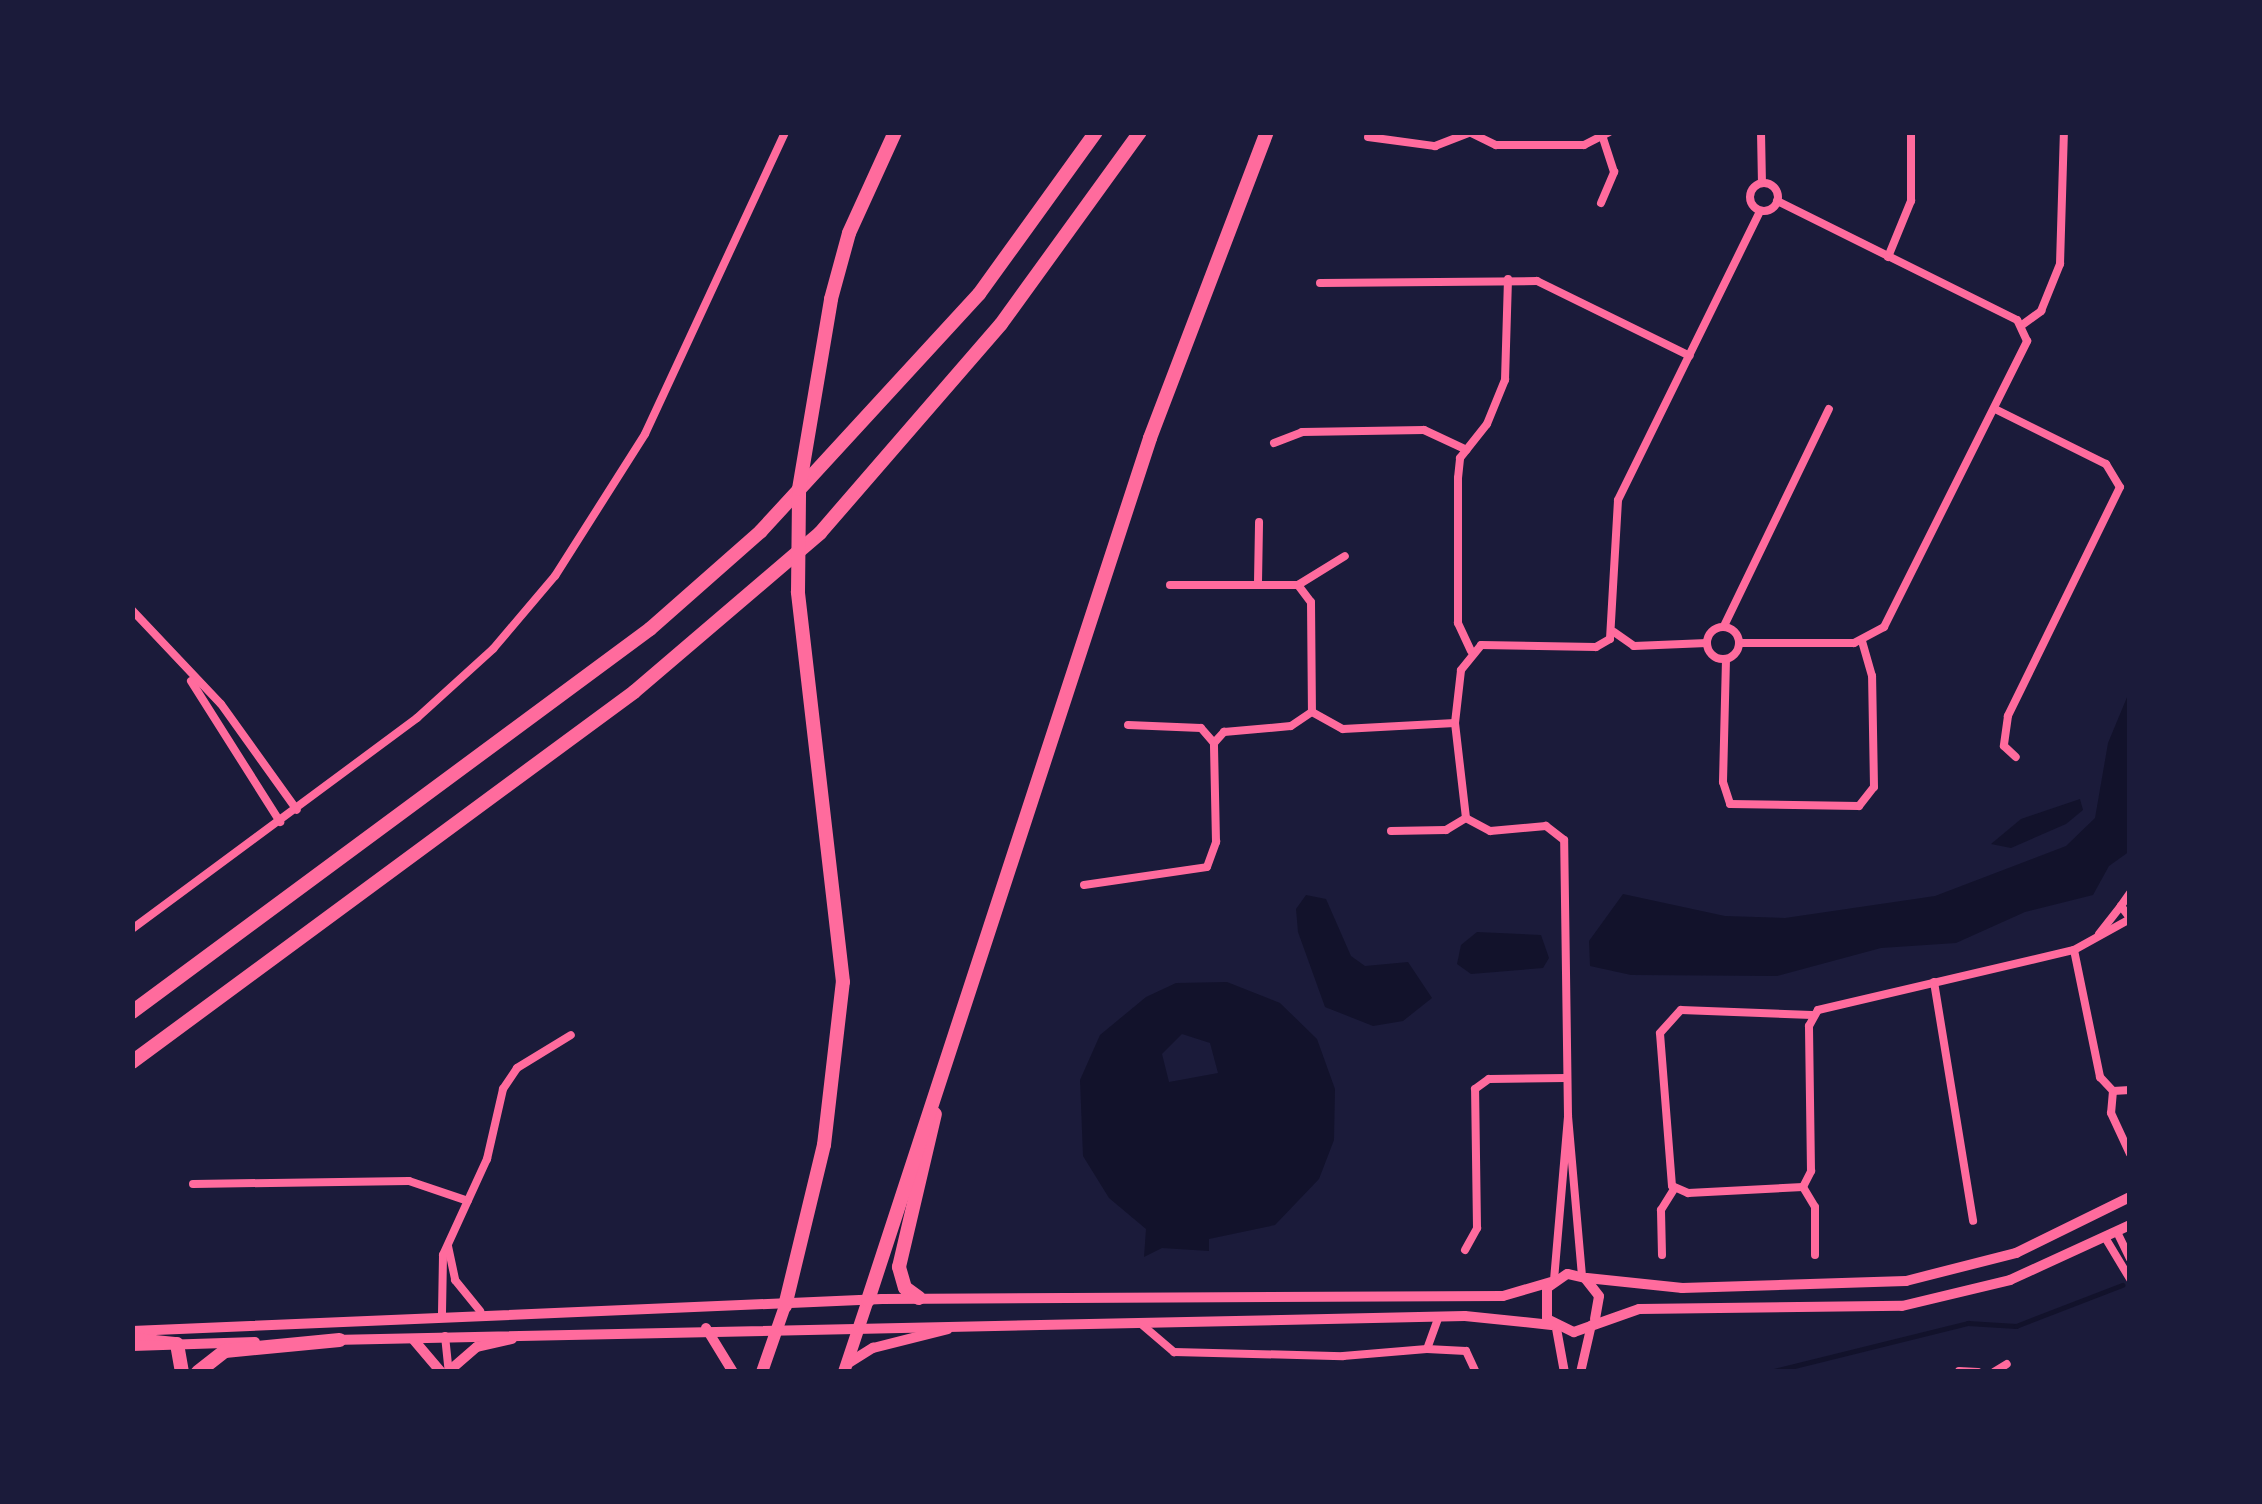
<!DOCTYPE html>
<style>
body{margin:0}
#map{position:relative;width:2262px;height:1504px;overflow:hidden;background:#1b1b3a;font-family:Poppins,sans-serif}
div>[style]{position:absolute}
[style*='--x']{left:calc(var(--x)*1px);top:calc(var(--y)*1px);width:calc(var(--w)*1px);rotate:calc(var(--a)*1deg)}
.water>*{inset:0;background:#12122b}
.stream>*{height:4.5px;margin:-2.25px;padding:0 2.25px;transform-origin:2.25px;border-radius:2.25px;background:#12122b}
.minor>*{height:8px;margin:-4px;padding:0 4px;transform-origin:4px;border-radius:4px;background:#ff6b9d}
.minor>.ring{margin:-4px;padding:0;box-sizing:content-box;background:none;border:8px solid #ff6b9d;border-radius:50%}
.tertiary>*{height:9px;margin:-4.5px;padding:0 4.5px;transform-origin:4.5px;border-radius:4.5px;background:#ff6b9d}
.secondary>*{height:10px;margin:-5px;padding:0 5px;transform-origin:5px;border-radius:5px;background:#ff6b9d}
.trunk>*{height:12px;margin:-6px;padding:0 6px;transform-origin:6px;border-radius:6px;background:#ff6b9d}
.motorway>*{height:14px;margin:-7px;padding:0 7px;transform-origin:7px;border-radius:7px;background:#ff6b9d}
span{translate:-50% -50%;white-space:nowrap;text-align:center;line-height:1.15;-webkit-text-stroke:9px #1b1b3a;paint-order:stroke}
.frame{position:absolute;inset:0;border:135px solid #1b1b3a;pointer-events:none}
</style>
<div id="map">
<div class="water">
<div style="clip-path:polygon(2130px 690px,2130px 851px,2109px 866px,2093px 895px,2025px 912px,1956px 943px,1881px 948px,1777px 976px,1631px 975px,1590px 966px,1589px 941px,1623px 894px,1725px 916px,1785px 918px,1935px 896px,2066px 846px,2095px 818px,2108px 743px)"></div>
<div style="clip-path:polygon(2080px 799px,2083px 810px,2066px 824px,2011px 848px,1991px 844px,2021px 819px)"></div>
<div style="clip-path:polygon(1306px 895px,1326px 899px,1351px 956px,1365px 966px,1408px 962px,1432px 998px,1403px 1021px,1373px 1026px,1325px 1007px,1298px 932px,1296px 909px)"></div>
<div style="clip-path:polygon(1477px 932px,1541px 935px,1549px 958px,1543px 968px,1471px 974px,1457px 964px,1461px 945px)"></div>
<div style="clip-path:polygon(evenodd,1227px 982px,1280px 1003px,1317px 1039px,1335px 1089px,1334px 1140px,1319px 1179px,1275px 1225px,1209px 1239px,1209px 1251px,1162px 1248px,1144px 1257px,1146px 1229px,1109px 1198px,1083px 1156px,1080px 1080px,1100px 1035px,1146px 997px,1176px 983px,1227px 982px,1182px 1034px,1210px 1043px,1218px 1073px,1169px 1082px,1162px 1054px,1182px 1034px)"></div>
</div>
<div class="stream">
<div style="--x:1770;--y:1372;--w:204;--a:-13.9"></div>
<div style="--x:1968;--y:1323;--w:48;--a:3.6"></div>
<div style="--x:2016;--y:1326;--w:114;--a:-21.1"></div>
</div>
<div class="minor">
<div style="--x:1469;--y:132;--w:30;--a:26"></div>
<div style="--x:1496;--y:145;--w:88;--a:0"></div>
<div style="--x:1584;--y:145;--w:28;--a:-27"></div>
<div style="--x:1761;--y:132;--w:51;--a:88.9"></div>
<div style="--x:1368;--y:137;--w:68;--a:7.7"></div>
<div style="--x:1435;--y:146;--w:36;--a:-21"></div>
<div class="ring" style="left:1750px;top:183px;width:20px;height:20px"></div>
<div style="--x:1601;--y:203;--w:34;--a:-67"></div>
<div style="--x:1614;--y:172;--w:36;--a:-108"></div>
<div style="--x:1888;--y:257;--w:61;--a:-67.7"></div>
<div style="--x:1911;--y:201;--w:69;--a:-90"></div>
<div style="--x:1320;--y:283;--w:217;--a:-0.5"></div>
<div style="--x:1537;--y:281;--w:170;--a:26.1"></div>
<div style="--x:2022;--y:325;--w:24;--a:-36"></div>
<div style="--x:2041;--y:311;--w:51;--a:-68"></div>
<div style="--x:2060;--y:264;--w:132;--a:-88.3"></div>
<div style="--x:1995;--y:409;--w:124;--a:26.4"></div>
<div style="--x:2106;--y:464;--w:27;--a:59"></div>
<div style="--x:2120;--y:487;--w:255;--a:116.1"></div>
<div style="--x:2008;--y:716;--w:30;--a:98"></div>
<div style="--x:2004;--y:746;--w:16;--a:43"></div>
<div style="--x:1274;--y:443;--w:30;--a:-21"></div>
<div style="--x:1302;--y:432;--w:122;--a:-0.9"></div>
<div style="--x:1424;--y:430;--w:47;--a:24.9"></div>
<div style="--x:1258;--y:582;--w:60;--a:-89"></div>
<div style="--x:1170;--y:585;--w:128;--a:0"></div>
<div style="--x:1298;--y:585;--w:21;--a:53"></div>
<div style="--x:1311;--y:602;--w:110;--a:89.5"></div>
<div style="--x:1298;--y:585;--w:55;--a:-31.7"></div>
<div style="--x:132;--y:610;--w:129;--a:46.6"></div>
<div style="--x:221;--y:704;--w:130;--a:54.4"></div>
<div style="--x:1724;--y:626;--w:241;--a:-64.2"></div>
<div class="ring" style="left:1707px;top:627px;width:24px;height:24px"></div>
<div style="--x:1614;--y:632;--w:24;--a:35"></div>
<div style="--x:1634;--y:646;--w:73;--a:-2.4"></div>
<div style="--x:1740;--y:643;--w:114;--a:0"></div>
<div style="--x:1854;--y:643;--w:34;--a:-28"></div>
<div style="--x:1884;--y:627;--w:320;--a:-63.4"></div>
<div style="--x:2027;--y:341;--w:23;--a:-115"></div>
<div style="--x:2017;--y:320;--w:268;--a:-153.6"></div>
<div style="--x:1471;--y:651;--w:31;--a:-115"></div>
<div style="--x:1458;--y:623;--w:145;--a:-90"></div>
<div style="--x:1458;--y:478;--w:20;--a:-84"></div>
<div style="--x:1460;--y:458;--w:43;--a:-51.5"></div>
<div style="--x:1487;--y:424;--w:48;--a:-67.8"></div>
<div style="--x:1505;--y:380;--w:101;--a:-88.3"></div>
<div style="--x:1726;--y:659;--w:123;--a:91.4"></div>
<div style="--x:1723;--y:782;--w:23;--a:72"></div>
<div style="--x:1730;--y:804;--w:129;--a:0.9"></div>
<div style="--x:1859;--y:806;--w:24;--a:-52"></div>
<div style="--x:1874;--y:787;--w:111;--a:-91"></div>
<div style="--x:1872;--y:676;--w:36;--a:-106"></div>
<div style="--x:191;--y:681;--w:167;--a:57.7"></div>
<div style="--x:1128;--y:725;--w:73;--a:2.4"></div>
<div style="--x:1201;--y:728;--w:20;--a:49"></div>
<div style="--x:1391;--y:831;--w:55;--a:-1"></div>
<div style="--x:1446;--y:830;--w:23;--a:-31"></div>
<div style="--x:1084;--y:885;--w:124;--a:-8.3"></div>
<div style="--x:1207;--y:867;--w:27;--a:-70"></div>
<div style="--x:1216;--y:842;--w:99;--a:-91.2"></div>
<div style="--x:1214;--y:743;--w:15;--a:-48"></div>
<div style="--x:1224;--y:732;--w:67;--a:-5.1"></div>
<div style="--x:1291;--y:726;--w:25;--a:-34"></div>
<div style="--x:1312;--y:712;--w:35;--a:29"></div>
<div style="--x:1343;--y:729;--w:112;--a:-3.1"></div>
<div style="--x:2130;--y:893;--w:16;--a:125"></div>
<div style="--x:2121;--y:906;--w:15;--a:53"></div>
<div style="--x:132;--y:929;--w:355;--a:-36.5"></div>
<div style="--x:417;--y:718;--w:103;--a:-42.2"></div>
<div style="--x:493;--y:649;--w:96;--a:-49.7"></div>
<div style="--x:555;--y:576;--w:168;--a:-57.6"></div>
<div style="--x:645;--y:434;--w:333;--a:-65.1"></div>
<div style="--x:2099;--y:934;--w:36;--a:-52"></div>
<div style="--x:2074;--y:950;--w:130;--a:78.4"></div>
<div style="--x:2100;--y:1077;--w:19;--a:47"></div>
<div style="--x:2113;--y:1091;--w:17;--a:-3"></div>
<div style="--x:1934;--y:982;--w:242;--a:80.7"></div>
<div style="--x:2113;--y:1091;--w:22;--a:95"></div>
<div style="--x:2111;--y:1113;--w:45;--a:65.1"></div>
<div style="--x:193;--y:1184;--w:216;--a:-0.8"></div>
<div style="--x:409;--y:1181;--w:62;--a:18.7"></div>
<div style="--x:1803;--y:1187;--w:18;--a:-63"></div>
<div style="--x:1811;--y:1171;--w:145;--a:-90.8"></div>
<div style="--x:1809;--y:1026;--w:18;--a:-61"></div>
<div style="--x:1818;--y:1010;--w:263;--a:-13.2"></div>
<div style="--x:2074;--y:950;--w:64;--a:-29"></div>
<div style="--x:1803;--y:1187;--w:115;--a:177"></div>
<div style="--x:1688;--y:1193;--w:17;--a:-156"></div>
<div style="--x:1672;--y:1186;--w:153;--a:-94.5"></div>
<div style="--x:1660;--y:1033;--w:31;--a:-48"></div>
<div style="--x:1681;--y:1010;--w:131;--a:2.2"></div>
<div style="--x:1803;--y:1187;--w:23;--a:59"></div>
<div style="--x:1815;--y:1207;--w:48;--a:90"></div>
<div style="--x:2117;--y:1232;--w:30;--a:64"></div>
<div style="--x:2106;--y:1239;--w:47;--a:59"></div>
<div style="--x:448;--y:1246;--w:35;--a:78"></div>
<div style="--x:455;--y:1280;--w:40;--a:51"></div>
<div style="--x:1465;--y:1250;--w:25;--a:-61"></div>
<div style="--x:1477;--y:1228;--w:139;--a:-90.8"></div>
<div style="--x:1475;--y:1089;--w:17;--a:-36"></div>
<div style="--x:1489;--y:1079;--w:77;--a:-0.7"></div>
<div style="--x:1662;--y:1255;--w:45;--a:-91.3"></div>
<div style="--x:1661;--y:1210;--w:26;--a:-58"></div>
<div style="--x:1582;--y:1276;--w:161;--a:-95"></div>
<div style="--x:1568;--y:1116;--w:276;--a:-90.8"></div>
<div style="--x:1564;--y:840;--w:23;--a:-142"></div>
<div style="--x:1546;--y:826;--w:56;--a:174.9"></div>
<div style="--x:1490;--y:831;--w:27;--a:-152"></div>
<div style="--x:1466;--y:818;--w:96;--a:-96.6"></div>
<div style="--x:1455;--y:723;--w:53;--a:-83.5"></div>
<div style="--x:1461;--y:670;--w:32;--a:-51"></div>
<div style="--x:1481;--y:645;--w:115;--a:1"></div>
<div style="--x:1596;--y:647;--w:16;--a:-30"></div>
<div style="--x:1610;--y:639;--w:139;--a:-86.7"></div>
<div style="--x:1618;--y:500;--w:322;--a:-63.8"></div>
<div style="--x:1554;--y:1280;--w:165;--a:-85.1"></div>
<div style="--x:442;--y:1313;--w:58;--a:-89"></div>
<div style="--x:443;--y:1255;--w:106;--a:-65.4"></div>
<div style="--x:487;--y:1159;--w:72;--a:-77.1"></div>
<div style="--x:503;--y:1089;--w:25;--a:-56"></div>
<div style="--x:517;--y:1068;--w:63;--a:-31.4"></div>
<div style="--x:1140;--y:1323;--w:45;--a:40.5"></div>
<div style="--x:1174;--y:1352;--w:169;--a:1.4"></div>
<div style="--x:1343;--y:1356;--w:84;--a:-4.8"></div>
<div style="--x:1427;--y:1349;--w:33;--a:-70"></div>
<div style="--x:445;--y:1336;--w:36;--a:84"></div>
<div style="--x:1427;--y:1349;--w:39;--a:3"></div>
<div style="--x:1466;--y:1351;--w:23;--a:65"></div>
<div style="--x:1959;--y:1371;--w:19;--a:3"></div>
<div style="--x:1994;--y:1372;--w:15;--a:-32"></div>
</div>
<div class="tertiary">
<div style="--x:1556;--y:1328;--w:45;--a:79.7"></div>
<div style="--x:1580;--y:1372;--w:49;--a:-77.1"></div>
</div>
<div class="secondary">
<div style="--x:1587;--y:1278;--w:96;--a:6"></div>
<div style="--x:1682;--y:1288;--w:224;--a:-1.8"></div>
<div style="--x:1906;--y:1281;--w:114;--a:-14.3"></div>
<div style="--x:2016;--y:1253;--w:127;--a:-26.2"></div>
<div style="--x:1595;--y:1319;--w:23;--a:-80"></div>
<div style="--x:1599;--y:1296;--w:23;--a:-128"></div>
<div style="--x:1585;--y:1278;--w:18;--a:-167"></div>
<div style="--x:1567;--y:1274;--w:24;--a:145"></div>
<div style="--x:1547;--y:1288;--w:31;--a:90"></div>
<div style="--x:1547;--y:1319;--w:30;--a:26"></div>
<div style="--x:1574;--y:1332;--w:69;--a:-19.5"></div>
<div style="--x:1639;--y:1309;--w:263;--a:-0.7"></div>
<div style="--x:1902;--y:1306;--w:111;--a:-13.5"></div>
<div style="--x:2010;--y:1280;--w:132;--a:-24.6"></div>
<div style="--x:706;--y:1328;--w:52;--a:58.5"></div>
<div style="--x:132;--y:1331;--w:751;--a:-2.44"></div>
<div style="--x:882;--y:1299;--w:621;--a:-0.28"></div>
<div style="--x:1503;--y:1296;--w:50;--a:-16.3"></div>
<div style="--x:135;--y:1338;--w:40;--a:5.7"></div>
<div style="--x:413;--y:1339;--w:43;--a:49.7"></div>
<div style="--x:333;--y:1340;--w:1132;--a:-1.21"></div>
<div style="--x:1465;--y:1316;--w:87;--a:5.9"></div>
<div style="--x:132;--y:1346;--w:123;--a:-1.9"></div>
<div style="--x:847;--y:1364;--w:31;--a:-32"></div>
<div style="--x:873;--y:1348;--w:77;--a:-14.2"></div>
<div style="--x:449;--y:1371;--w:37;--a:-41"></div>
<div style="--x:477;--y:1347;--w:36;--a:-13"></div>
</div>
<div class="trunk">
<div style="--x:762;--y:1372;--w:70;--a:-70.8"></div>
<div style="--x:844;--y:1372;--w:76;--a:-71.6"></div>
</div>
<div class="motorway">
<div style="--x:132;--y:1012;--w:644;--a:-36.48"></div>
<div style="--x:650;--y:629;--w:148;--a:-41.4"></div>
<div style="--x:761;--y:531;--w:322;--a:-47.4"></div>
<div style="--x:979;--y:294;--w:200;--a:-54.2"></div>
<div style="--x:132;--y:1062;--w:624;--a:-36.39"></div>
<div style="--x:634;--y:692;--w:245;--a:-40.5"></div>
<div style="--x:820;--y:533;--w:276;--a:-49.1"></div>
<div style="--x:1001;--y:324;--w:237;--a:-54.1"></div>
<div style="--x:919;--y:1298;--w:17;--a:-144"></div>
<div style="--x:905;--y:1288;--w:22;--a:-106"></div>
<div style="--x:899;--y:1267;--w:157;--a:-76.8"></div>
<div style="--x:868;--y:1300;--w:907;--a:-71.88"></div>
<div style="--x:1150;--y:438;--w:328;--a:-69.1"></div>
<div style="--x:785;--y:1306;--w:166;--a:-76.4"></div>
<div style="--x:824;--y:1145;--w:164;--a:-83.4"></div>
<div style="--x:843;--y:982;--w:393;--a:-96.6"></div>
<div style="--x:798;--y:592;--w:103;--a:-89.4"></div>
<div style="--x:799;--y:489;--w:193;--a:-80.4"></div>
<div style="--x:831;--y:299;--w:68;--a:-74.7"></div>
<div style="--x:849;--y:233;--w:111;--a:-65.5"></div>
<div style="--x:177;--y:1344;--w:28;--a:80"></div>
<div style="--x:198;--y:1372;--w:34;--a:-38"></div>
<div style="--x:225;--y:1351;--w:115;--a:-5.5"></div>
</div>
<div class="frame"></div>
</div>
